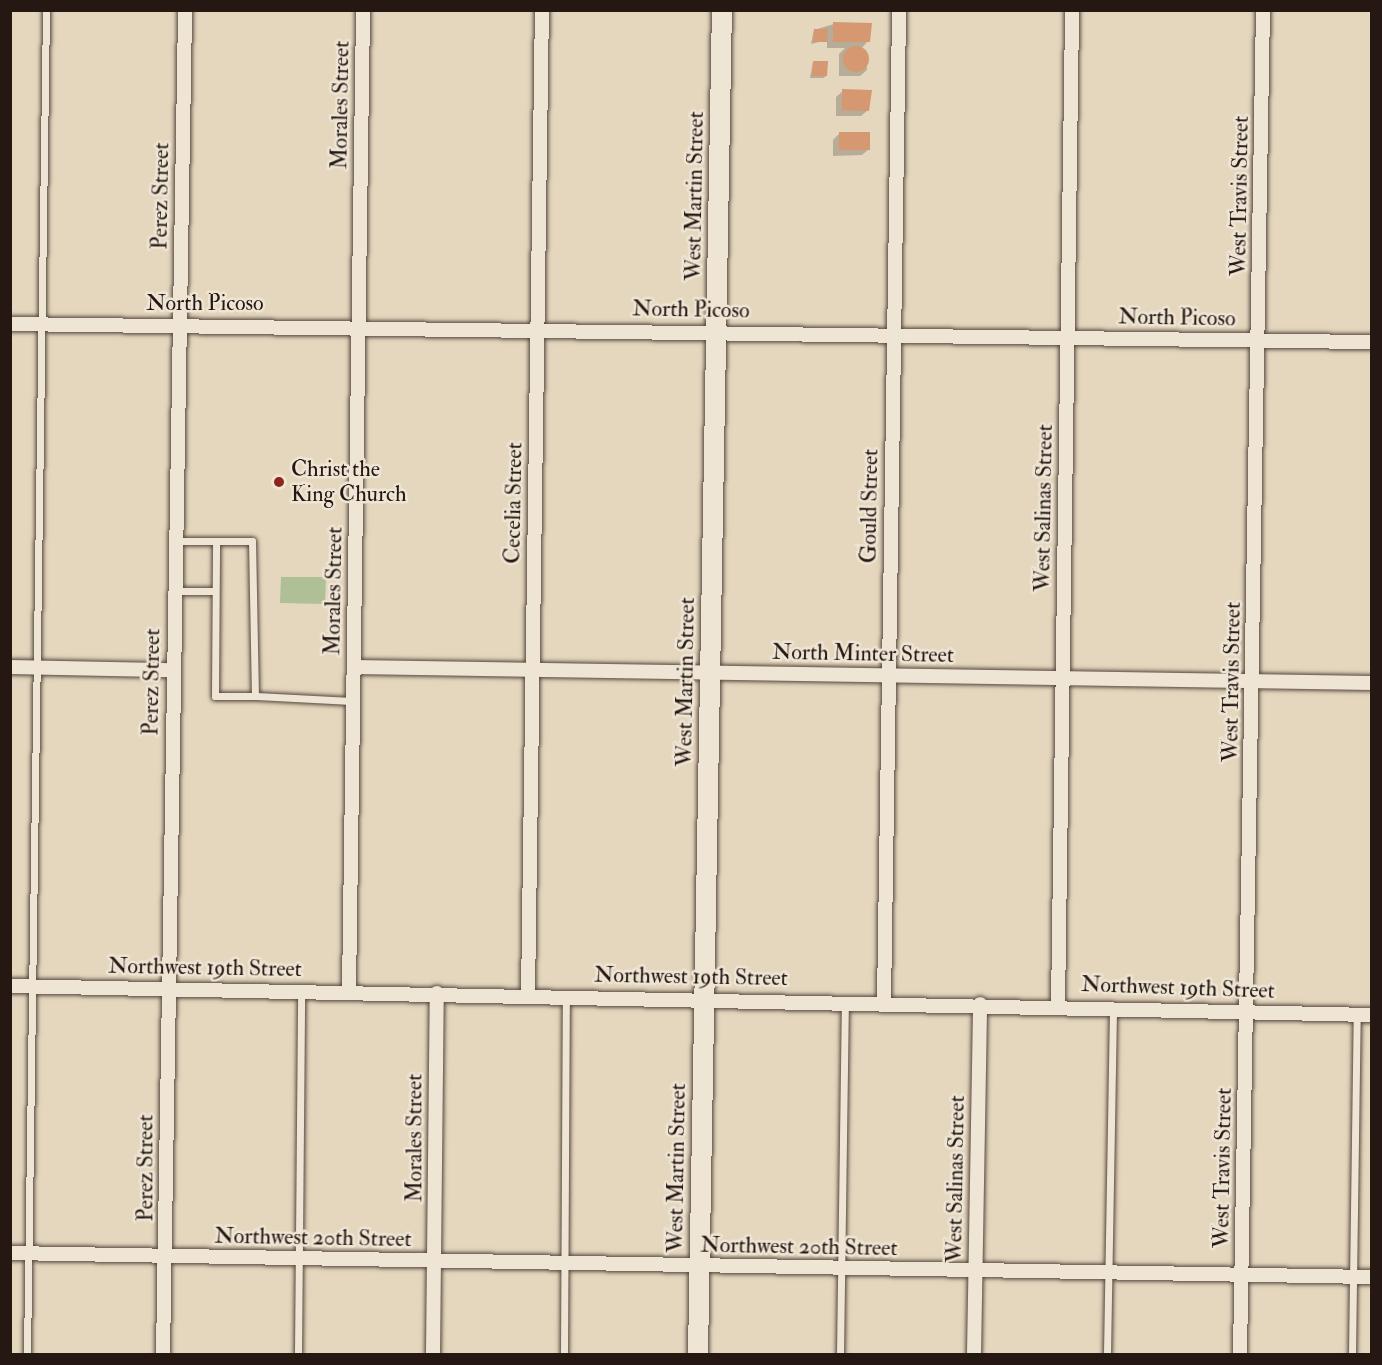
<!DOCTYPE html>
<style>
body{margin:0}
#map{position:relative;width:1382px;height:1365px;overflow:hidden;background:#e5d7be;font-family:"IM FELL Double Pica",serif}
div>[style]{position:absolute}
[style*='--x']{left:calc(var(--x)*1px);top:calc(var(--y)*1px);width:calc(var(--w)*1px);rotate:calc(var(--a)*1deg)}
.green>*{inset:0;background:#afbf96}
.shadow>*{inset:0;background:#0003}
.building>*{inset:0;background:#d59870}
.round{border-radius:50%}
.roads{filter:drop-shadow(0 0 2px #55473d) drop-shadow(0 0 2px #55473d)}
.service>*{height:7px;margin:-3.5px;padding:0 3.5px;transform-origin:3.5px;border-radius:3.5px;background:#eee5d5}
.minor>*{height:14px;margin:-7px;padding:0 7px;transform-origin:7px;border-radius:7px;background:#eee5d5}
.secondary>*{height:20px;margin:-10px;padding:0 10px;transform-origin:10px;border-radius:10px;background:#eee5d5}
.dots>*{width:16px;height:16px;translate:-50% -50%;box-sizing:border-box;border:3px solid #eee5d5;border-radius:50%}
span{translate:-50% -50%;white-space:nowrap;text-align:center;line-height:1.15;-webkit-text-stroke:5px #eee5d5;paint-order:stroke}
.street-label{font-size:22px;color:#251712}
.poi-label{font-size:22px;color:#251712}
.left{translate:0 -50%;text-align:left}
.frame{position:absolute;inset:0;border:12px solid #251712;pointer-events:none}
</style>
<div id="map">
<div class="green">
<div style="clip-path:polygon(281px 577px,326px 577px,325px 604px,280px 603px)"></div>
</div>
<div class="shadow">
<div style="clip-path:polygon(834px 24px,868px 41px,861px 49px,866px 50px,867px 70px,860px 76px,839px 76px,839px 54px,845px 48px,827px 48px,827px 40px,811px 44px,814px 30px)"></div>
<div style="clip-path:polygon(813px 62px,826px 76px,823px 78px,810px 78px)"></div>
<div style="clip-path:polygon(843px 91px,868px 110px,861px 116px,836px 116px,836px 97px)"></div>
<div style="clip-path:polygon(839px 134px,869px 149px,862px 155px,833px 156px,833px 140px)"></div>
</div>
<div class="building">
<div style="clip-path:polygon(833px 22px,872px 23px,870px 42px,833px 42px)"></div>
<div style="clip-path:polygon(814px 29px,828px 29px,827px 42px,813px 42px)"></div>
<div class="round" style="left:843px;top:46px;width:26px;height:26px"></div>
<div style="clip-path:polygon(813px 61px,828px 61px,827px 76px,812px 76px)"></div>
<div style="clip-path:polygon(842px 89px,872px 90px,869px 111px,842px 110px)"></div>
<div style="clip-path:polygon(839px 132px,870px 132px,870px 150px,839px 150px)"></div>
</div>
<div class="roads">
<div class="service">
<div style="--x:177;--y:541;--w:75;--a:0"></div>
<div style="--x:252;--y:541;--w:155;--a:88.9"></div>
<div style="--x:255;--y:696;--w:40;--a:180"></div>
<div style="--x:215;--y:696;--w:155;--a:-89.6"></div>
<div style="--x:176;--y:591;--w:39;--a:0"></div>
<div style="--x:255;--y:696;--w:98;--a:2.9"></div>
<div style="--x:27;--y:1354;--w:1344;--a:-89.19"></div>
<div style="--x:298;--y:1354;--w:364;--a:-89.5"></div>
<div style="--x:564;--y:1354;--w:357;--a:-89.7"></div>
<div style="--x:840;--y:1354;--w:351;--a:-89.2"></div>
<div style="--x:1107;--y:1354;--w:345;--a:-89"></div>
<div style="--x:1352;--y:1354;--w:339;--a:-89.2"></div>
</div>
<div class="minor">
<div style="--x:10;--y:324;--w:1362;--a:0.76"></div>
<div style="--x:10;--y:667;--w:163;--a:1.1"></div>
<div style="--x:354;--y:667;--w:1018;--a:0.9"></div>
<div style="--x:10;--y:986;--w:1362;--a:1.22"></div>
<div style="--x:349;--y:991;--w:981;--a:-89.18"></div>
<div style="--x:528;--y:995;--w:985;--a:-89.19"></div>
<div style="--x:884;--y:1002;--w:992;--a:-89.13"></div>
<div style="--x:1058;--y:1006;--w:996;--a:-89.19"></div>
<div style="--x:10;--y:1253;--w:1362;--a:1.01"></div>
<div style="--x:163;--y:1354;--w:1344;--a:-89.06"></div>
<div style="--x:433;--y:1354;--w:361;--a:-89.4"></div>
<div style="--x:974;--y:1354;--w:350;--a:-89"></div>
<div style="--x:1240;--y:1354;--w:1344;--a:-89.02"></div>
</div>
<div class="secondary">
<div style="--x:698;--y:1354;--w:1344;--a:-88.98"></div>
</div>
</div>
<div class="dots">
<div style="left:279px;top:482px;background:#8f2418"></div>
</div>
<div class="street-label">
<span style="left:341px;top:105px;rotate:-89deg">Morales Street</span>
<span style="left:161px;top:196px;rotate:-89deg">Perez Street</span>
<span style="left:695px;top:196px;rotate:-89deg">West Martin Street</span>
<span style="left:1240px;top:196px;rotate:-89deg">West Travis Street</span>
<span style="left:205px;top:304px">North Picoso</span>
<span style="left:691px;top:310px;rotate:1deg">North Picoso</span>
<span style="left:1177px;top:318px;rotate:1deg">North Picoso</span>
<span style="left:514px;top:503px;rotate:-89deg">Cecelia Street</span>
<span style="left:870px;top:506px;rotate:-89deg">Gould Street</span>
<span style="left:1044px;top:508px;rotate:-89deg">West Salinas Street</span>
<span style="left:334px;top:591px;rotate:-89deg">Morales Street</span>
<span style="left:863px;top:654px;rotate:1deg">North Minter Street</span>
<span style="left:152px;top:682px;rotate:-89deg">Perez Street</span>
<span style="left:686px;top:682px;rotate:-89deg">West Martin Street</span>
<span style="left:1232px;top:682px;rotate:-89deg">West Travis Street</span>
<span style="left:205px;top:968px;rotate:1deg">Northwest 19th Street</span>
<span style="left:691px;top:977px;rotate:1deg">Northwest 19th Street</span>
<span style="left:1178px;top:988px;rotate:2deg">Northwest 19th Street</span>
<span style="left:415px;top:1138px;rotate:-90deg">Morales Street</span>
<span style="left:146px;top:1168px;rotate:-90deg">Perez Street</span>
<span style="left:677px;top:1168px;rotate:-89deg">West Martin Street</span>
<span style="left:1223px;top:1168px;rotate:-89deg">West Travis Street</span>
<span style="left:956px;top:1179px;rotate:-89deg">West Salinas Street</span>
<span style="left:313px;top:1238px;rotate:1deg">Northwest 20th Street</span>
<span style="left:799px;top:1247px;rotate:1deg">Northwest 20th Street</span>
</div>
<div class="poi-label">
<span class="left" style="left:291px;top:482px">Christ the<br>King Church</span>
</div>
<div class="frame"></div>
</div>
